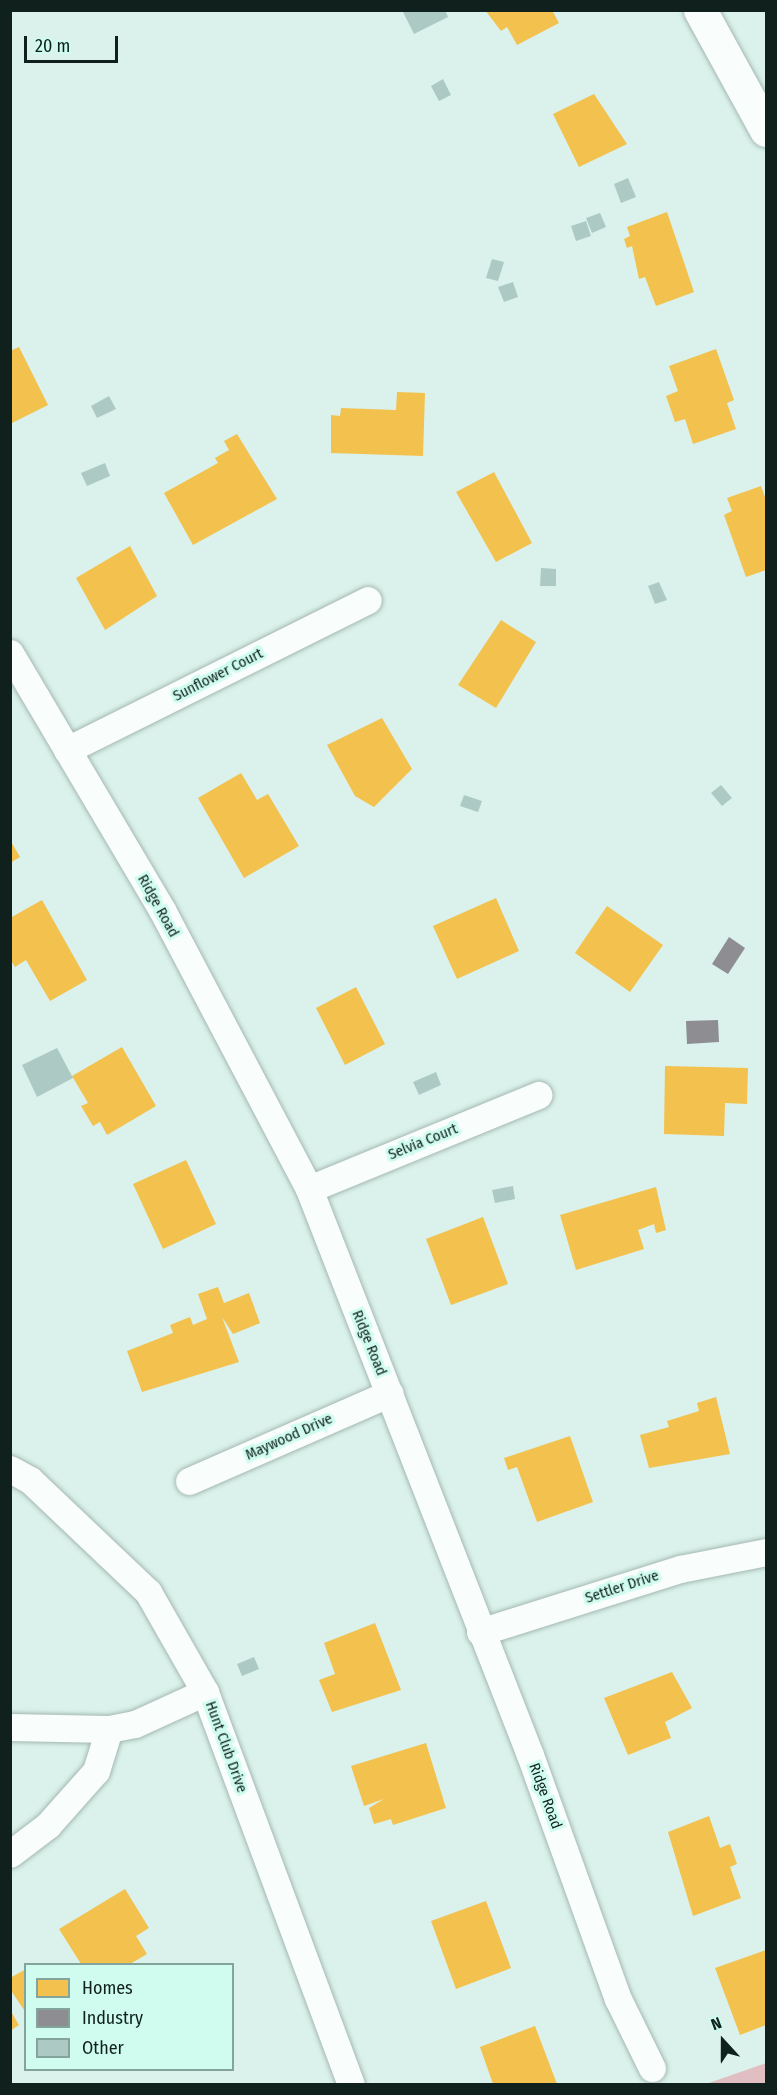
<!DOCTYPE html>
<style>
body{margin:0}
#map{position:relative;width:777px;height:2095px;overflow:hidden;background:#daf2eb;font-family:"Fira Sans Condensed",sans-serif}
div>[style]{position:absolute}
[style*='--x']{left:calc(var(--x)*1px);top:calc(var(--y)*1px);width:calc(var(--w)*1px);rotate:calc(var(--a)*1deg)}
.forest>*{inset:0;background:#e1bec2}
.homes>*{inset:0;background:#f2c14e}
.industry>*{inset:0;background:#8d8d92}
.building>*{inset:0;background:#accac3}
.roads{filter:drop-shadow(0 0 2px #a5b8b2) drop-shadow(0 0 2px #a5b8b2)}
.street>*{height:27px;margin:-13.5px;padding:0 13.5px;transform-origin:13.5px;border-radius:13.5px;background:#f9fdfc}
.secondary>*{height:33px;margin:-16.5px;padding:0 16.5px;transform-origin:16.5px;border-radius:16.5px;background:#f9fdfc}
span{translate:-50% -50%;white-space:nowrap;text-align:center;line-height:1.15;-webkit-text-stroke:6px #cffcef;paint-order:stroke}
.street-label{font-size:15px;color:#10211d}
.frame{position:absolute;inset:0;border:12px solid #10211d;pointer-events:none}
.legend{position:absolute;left:24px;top:1963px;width:210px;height:108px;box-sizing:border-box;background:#cffcef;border:2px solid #83a49b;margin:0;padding:8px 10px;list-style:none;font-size:18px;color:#10211d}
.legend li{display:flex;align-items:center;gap:12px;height:30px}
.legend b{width:30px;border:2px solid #83a49b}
.north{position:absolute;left:693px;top:2011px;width:60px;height:60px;-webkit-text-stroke:4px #cffcef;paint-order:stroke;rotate:339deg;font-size:16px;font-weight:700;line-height:24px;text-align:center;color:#10211d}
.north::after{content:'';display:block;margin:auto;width:21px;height:27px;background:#10211d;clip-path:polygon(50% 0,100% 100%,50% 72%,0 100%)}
.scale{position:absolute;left:24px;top:36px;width:94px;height:27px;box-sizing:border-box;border:3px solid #10211d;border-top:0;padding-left:8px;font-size:18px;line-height:21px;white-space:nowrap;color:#10211d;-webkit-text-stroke:4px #cffcef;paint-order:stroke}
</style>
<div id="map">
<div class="forest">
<div style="clip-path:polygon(766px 2063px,766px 2084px,706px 2084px)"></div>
</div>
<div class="homes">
<div style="clip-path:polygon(485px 10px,552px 10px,559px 23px,517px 45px,507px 27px,501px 31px)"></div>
<div style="clip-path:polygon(594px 94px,627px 144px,579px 167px,553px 114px)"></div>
<div style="clip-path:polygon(667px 212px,694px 292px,656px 306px,645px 277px,639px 279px,632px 246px,627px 248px,624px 239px,630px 236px,627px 227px)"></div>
<div style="clip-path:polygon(19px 347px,48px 405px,10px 424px,10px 351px)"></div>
<div style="clip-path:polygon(716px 349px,734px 400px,727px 403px,736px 429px,693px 444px,685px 419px,675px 422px,666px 396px,678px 391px,669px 366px)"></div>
<div style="clip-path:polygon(397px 392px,425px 393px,423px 456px,331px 453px,331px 415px,340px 416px,341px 408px,396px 410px)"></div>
<div style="clip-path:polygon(237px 434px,277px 499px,193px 545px,164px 493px,218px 463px,215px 458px,229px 450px,224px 441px)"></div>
<div style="clip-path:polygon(494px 472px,532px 543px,496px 562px,456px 492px)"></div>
<div style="clip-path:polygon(761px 486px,766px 500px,766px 570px,746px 577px,724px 515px,732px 511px,727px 498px)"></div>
<div style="clip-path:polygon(130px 546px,157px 596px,105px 630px,76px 578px)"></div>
<div style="clip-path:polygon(501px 620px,536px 642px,496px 708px,458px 685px)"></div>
<div style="clip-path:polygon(382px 718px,412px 769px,374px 807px,355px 796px,327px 745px)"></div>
<div style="clip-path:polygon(241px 773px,257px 800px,268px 794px,299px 846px,244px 878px,198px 798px)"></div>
<div style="clip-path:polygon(10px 840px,20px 857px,10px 863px)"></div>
<div style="clip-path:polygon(496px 898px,519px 951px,457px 979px,433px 926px)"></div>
<div style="clip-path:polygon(42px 900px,87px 980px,50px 1001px,26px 960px,15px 967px,10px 959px,10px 918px)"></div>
<div style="clip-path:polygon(607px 906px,663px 945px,630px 992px,575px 953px)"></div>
<div style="clip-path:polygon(356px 987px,385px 1044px,345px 1065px,316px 1008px)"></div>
<div style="clip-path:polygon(122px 1047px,156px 1106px,107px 1135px,100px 1122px,93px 1126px,81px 1106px,88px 1103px,72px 1076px)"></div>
<div style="clip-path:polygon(665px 1066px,748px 1068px,747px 1104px,725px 1103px,724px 1136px,664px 1134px)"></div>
<div style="clip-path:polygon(186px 1160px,216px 1224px,163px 1249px,133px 1184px)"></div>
<div style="clip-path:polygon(656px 1187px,666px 1230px,656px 1233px,654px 1224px,638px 1230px,644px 1249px,576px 1270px,560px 1215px)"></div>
<div style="clip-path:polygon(483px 1217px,508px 1284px,451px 1305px,426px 1239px)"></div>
<div style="clip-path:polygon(218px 1287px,224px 1303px,249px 1293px,260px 1323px,233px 1334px,222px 1317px,239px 1362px,142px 1392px,127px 1351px,173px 1333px,170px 1325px,190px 1317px,193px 1325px,207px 1319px,198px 1294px)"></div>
<div style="clip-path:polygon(716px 1397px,730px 1454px,649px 1468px,640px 1435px,669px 1427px,667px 1421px,699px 1411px,697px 1403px)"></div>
<div style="clip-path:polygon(570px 1436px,593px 1502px,537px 1522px,517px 1467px,508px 1470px,504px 1458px)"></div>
<div style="clip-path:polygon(375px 1623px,401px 1690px,332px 1712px,319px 1680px,335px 1674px,324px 1643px)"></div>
<div style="clip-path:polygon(672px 1672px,692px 1708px,665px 1722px,671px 1738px,628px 1755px,604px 1698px)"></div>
<div style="clip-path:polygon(426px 1743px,446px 1808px,393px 1825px,391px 1819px,374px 1824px,369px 1808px,384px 1799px,364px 1806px,351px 1766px)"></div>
<div style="clip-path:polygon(709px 1816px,720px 1848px,730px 1844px,737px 1864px,730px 1867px,741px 1898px,693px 1916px,668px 1832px)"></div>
<div style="clip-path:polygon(125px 1889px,149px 1928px,136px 1936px,147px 1954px,130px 1964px,81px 1964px,59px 1929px)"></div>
<div style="clip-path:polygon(486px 1901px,511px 1968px,456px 1989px,431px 1921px)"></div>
<div style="clip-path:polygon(766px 1950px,766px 2025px,740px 2035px,715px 1968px)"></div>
<div style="clip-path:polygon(26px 1969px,26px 2013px,10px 1989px,10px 1978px)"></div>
<div style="clip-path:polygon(10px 2010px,19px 2025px,10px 2031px)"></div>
<div style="clip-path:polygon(535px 2026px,557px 2084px,493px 2084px,480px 2047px)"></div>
</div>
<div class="industry">
<div style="clip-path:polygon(729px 937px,745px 948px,728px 974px,712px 964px)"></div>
<div style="clip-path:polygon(718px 1020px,719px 1042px,687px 1044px,686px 1021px)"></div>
</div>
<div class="building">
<div style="clip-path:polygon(402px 10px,445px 10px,448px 17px,414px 34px)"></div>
<div style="clip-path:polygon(443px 79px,451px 95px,439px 101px,431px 86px)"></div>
<div style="clip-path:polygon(628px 178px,636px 197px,621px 203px,614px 184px)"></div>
<div style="clip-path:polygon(600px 213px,606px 227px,592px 233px,586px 218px)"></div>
<div style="clip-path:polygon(586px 221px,591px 236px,576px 241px,571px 226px)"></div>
<div style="clip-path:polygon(492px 259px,504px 262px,498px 281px,486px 278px)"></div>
<div style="clip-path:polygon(513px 282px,518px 297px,504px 302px,498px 287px)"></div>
<div style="clip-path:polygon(109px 396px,116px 409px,97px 418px,91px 406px)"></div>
<div style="clip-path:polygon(105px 463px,110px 476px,87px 486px,81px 473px)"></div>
<div style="clip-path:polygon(541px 568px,556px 569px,556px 586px,540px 586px)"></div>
<div style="clip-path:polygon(659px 582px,667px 600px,655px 604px,648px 586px)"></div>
<div style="clip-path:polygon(721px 785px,732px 798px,722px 806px,711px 793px)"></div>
<div style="clip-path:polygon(464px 795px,482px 801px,478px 812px,460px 806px)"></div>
<div style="clip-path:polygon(57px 1048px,73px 1078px,37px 1097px,22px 1065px)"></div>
<div style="clip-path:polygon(436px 1072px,441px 1085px,419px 1095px,413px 1082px)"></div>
<div style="clip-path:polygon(513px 1186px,515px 1199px,495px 1203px,492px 1190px)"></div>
<div style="clip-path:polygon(254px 1657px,259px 1669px,242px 1676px,237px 1664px)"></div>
</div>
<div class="roads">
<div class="street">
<div style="--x:10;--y:653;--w:299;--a:59.4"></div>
<div style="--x:162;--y:910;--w:315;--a:62.2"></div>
<div style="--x:309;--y:1189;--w:608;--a:68.67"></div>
<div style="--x:530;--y:1755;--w:259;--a:70.2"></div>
<div style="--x:618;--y:1999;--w:77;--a:63.8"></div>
<div style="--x:67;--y:750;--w:336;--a:-26.5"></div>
<div style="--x:309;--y:1189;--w:248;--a:-22.3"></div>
<div style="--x:10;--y:1469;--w:23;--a:29"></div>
<div style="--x:30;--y:1480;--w:163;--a:43.5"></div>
<div style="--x:148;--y:1592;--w:115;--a:60.3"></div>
<div style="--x:205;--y:1692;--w:418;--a:69.6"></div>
<div style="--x:189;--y:1481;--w:219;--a:-23.6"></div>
<div style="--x:480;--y:1632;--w:210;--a:-17.5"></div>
<div style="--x:680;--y:1569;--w:88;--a:-11.2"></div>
<div style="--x:10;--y:1727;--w:99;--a:1.2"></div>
<div style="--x:109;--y:1729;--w:26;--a:-11"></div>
<div style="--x:135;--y:1724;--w:77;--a:-24.6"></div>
<div style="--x:10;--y:1854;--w:48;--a:-37.3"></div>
<div style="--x:48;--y:1825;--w:72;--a:-48.4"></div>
<div style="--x:96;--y:1771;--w:44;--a:-72.8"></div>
</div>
<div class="secondary">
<div style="--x:700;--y:10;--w:137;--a:61.2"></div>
</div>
</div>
<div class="street-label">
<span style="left:218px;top:675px;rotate:-27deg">Sunflower Court</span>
<span style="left:158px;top:906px;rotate:61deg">Ridge Road</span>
<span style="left:423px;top:1142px;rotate:-22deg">Selvia Court</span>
<span style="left:369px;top:1343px;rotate:68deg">Ridge Road</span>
<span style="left:289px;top:1437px;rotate:-24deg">Maywood Drive</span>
<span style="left:622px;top:1587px;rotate:-18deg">Settler Drive</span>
<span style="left:226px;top:1747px;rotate:70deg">Hunt Club Drive</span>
<span style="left:545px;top:1796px;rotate:70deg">Ridge Road</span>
</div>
<div class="frame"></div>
<ul class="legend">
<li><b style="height:16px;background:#f2c14e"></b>Homes</li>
<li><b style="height:16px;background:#8d8d92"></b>Industry</li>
<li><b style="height:16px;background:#accac3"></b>Other</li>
</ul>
<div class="north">N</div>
<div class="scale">20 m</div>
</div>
